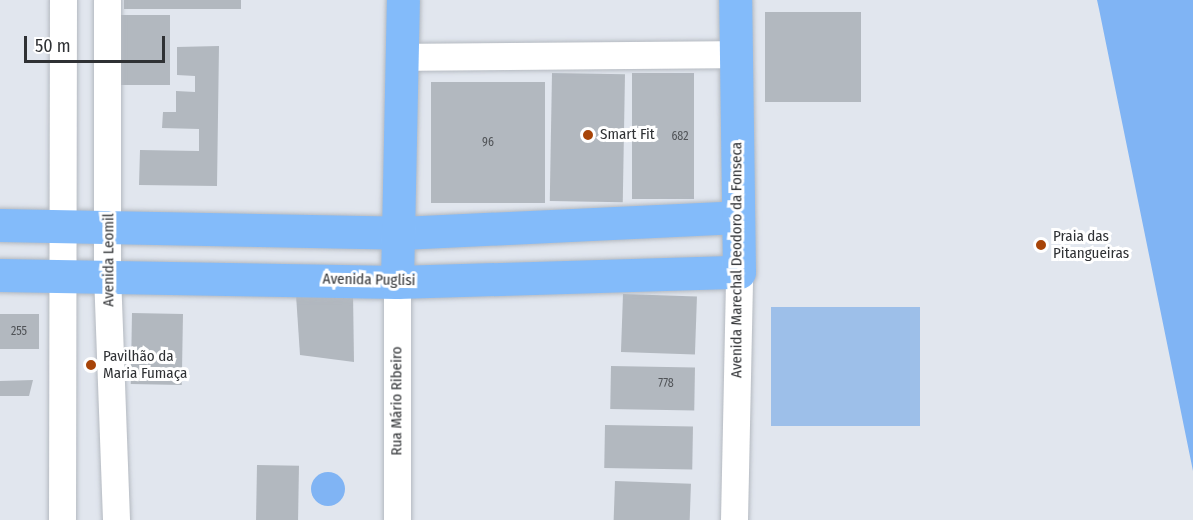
<!DOCTYPE html>
<meta charset="utf-8">
<style>
body{margin:0}
#map{position:relative;width:1193px;height:520px;overflow:hidden;background:#e1e6ee;font-family:"Fira Sans Condensed",sans-serif}
div>[style]{position:absolute}
[style*='--x']{left:calc(var(--x)*1px);top:calc(var(--y)*1px);width:calc(var(--w)*1px);rotate:calc(var(--a)*1deg)}
.green>*{inset:0;background:#9dbfe9;transform-origin:0 0}
.water>*{inset:0;background:#80b4f4}
.round{border-radius:50%}
.building>*{inset:0;background:#b2b8bf;transform-origin:0 0}
.roads{filter:drop-shadow(0 0 2px #b4b9c0) drop-shadow(0 0 2px #b4b9c0)}
.minor>*{height:27px;margin:-13.5px;padding:0 13.5px;transform-origin:13.5px;border-radius:13.5px;background:#fff}
.major>*{height:33px;margin:-16.5px;padding:0 16.5px;transform-origin:16.5px;border-radius:16.5px;background:#83bbfa}
.dots>*{width:16px;height:16px;translate:-50% -50%;box-sizing:border-box;border:3px solid #fff;border-radius:50%}
span{translate:-50% -50%;white-space:nowrap;text-align:center;line-height:1.15;-webkit-text-stroke:6px #fff;paint-order:stroke}
.number-label{font-size:12px;color:#505357}
.number-label span{-webkit-text-stroke-width:0}
.poi-label{font-size:15px;color:#2f3134}
.left{translate:0 -50%;text-align:left}
.street-label{font-size:15px;color:#2f3134}
.scale{position:absolute;left:24px;top:36px;width:141px;height:27px;box-sizing:border-box;border:3px solid #2f3134;border-top:0;padding-left:8px;font-size:18px;line-height:21px;white-space:nowrap;color:#2f3134;-webkit-text-stroke:4px #fff;paint-order:stroke}
</style>
<div id="map">
<div class="green">
<div style="left:920px;top:307px;width:119px;height:149px;rotate:90deg"></div>
</div>
<div class="water">
<div style="clip-path:polygon(1097px 0,1193px 0,1193px 471px,1099px 9px)"></div>
<div class="round" style="left:311px;top:472px;width:34px;height:34px"></div>
</div>
<div class="building">
<div style="left:124px;top:0;width:117px;height:9px"></div>
<div style="left:765px;top:12px;width:96px;height:90px"></div>
<div style="left:121px;top:15px;width:49px;height:70px"></div>
<div style="clip-path:polygon(219px 46px,217px 186px,139px 185px,140px 150px,199px 151px,199px 129px,162px 128px,163px 112px,176px 112px,176px 91px,195px 92px,195px 76px,177px 75px,177px 47px)"></div>
<div style="left:552px;top:73px;width:73px;height:128px;rotate:1deg"></div>
<div style="left:632px;top:73px;width:62px;height:126px"></div>
<div style="left:545px;top:82px;width:121px;height:114px;rotate:90deg"></div>
<div style="clip-path:polygon(353px 293px,354px 362px,300px 355px,296px 295px)"></div>
<div style="left:623px;top:294px;width:74px;height:58px;rotate:2deg"></div>
<div style="left:132px;top:313px;width:51px;height:71px;rotate:1deg"></div>
<div style="left:0;top:314px;width:39px;height:35px"></div>
<div style="left:611px;top:366px;width:84px;height:43px;rotate:1deg"></div>
<div style="clip-path:polygon(33px 380px,29px 396px,0 396px,0 381px)"></div>
<div style="left:605px;top:425px;width:88px;height:43px;rotate:1deg"></div>
<div style="left:257px;top:465px;width:42px;height:55px;rotate:1deg"></div>
<div style="left:615px;top:481px;width:76px;height:39px;rotate:2deg"></div>
</div>
<div class="roads">
<div class="minor">
<div style="--x:107;--y:0;--w:274;--a:90"></div>
<div style="--x:107;--y:274;--w:246;--a:87.9"></div>
<div style="--x:402;--y:57;--w:336;--a:-0.5"></div>
<div style="--x:397;--y:282;--w:238;--a:90"></div>
<div style="--x:62;--y:520;--w:520;--a:-89.89"></div>
<div style="--x:734;--y:520;--w:248;--a:-88.8"></div>
</div>
<div class="major">
<div style="--x:0;--y:225;--w:401;--a:1.1"></div>
<div style="--x:401;--y:233;--w:337;--a:-2.7"></div>
<div style="--x:0;--y:275;--w:397;--a:1"></div>
<div style="--x:397;--y:282;--w:342;--a:-1.7"></div>
<div style="--x:739;--y:272;--w:272;--a:-90.8"></div>
<div style="--x:397;--y:282;--w:282;--a:-88.8"></div>
</div>
</div>
<div class="dots">
<div style="left:588px;top:135px;background:#a74408"></div>
<div style="left:1041px;top:245px;background:#a74408"></div>
<div style="left:91px;top:365px;background:#a74408"></div>
</div>
<div class="number-label">
<span style="left:680px;top:137px">682</span>
<span style="left:488px;top:143px">96</span>
<span style="left:19px;top:332px">255</span>
<span style="left:666px;top:384px">778</span>
</div>
<div class="poi-label">
<span class="left" style="left:600px;top:135px">Smart Fit</span>
<span class="left" style="left:1053px;top:245px">Praia das<br>Pitangueiras</span>
<span class="left" style="left:103px;top:365px">Pavilhão da<br>Maria Fumaça</span>
</div>
<div class="street-label">
<span style="left:109px;top:260px;rotate:-90deg">Avenida Leomil</span>
<span style="left:737px;top:260px;rotate:-90deg">Avenida Marechal Deodoro da Fonseca</span>
<span style="left:369px;top:280px;rotate:1deg">Avenida Puglisi</span>
<span style="left:397px;top:401px;rotate:-90deg">Rua Mário Ribeiro</span>
</div>
<div class="scale">50 m</div>
</div>
